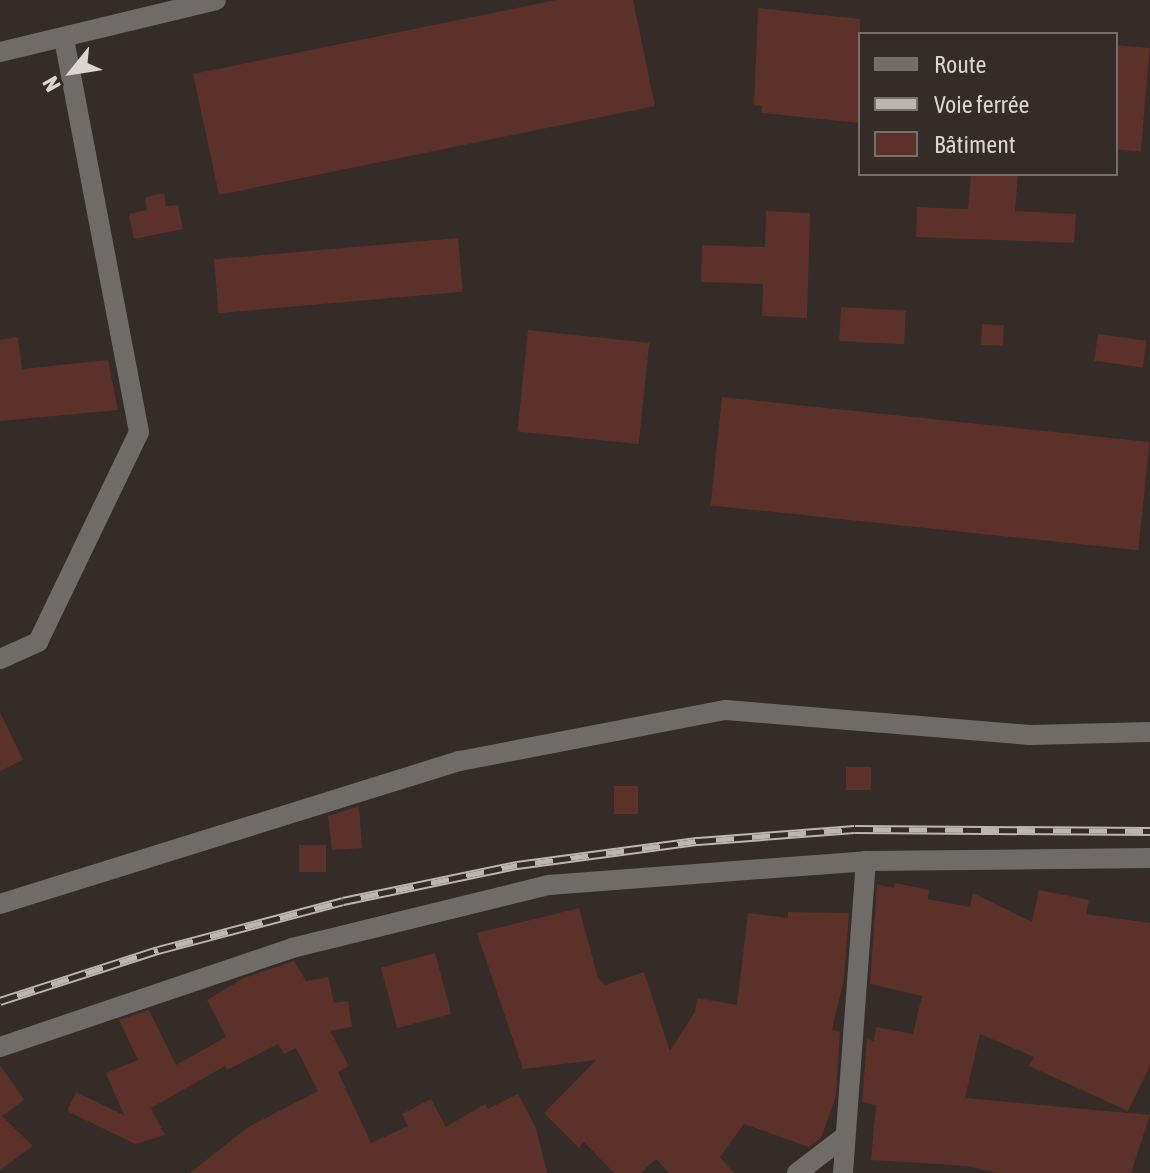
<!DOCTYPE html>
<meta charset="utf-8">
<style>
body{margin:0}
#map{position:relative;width:1150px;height:1173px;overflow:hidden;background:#352b28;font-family:"Asap Condensed",sans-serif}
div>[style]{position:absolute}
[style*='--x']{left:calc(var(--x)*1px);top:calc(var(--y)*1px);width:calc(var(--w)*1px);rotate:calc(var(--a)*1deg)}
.building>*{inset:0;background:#5b312a;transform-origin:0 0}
.minor>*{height:20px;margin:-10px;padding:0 10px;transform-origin:10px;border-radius:10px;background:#6f6b68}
.rail>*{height:9px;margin-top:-4.5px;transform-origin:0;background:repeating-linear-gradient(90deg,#352b28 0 18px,#bcb5b3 0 36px);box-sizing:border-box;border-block:2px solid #bcb5b3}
span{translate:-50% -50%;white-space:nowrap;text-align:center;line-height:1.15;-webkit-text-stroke:7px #352b28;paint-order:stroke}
.legend{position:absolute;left:858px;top:32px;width:260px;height:144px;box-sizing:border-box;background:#352b28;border:2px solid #776f6c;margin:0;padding:10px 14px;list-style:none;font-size:24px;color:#dad4d2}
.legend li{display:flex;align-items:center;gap:16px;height:40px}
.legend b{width:40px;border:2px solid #776f6c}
.north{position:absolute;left:32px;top:32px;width:80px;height:80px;-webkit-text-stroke:6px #352b28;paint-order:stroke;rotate:240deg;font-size:22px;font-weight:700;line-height:32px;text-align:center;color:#dad4d2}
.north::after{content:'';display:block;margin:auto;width:28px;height:36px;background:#dad4d2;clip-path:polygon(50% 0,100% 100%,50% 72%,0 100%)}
</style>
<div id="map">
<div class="building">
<div style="clip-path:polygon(556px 0,633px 0,655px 106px,219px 195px,193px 74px)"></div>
<div style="clip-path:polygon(758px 8px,860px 19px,860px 123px,761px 113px,762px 106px,754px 105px)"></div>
<div style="left:1116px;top:45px;width:34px;height:104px;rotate:5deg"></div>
<div style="clip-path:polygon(971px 174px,1018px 174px,1015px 211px,1076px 214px,1074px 243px,916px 237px,917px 207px,968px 209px)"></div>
<div style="clip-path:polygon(164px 193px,166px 206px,178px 205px,183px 229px,134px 239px,129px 214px,147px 210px,145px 197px)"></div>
<div style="clip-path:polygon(766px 211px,810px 213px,807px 318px,762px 316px,763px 284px,701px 282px,702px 245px,765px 247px)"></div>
<div style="left:458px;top:238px;width:54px;height:245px;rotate:85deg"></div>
<div style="left:841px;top:307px;width:65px;height:34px;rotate:3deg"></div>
<div style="left:982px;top:324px;width:22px;height:21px;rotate:3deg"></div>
<div style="left:528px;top:330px;width:122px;height:102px;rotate:6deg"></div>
<div style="left:1098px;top:334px;width:49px;height:27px;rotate:8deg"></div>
<div style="clip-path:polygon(18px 337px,22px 369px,108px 360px,118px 410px,0 421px,0 340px)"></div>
<div style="left:722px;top:397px;width:430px;height:109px;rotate:6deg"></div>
<div style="clip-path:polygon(0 712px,23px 760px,0 771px)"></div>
<div style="left:871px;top:767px;width:23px;height:25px;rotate:90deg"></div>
<div style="left:614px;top:786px;width:24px;height:28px"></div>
<div style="clip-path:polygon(359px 806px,362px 848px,332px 850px,328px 816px)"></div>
<div style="left:299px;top:845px;width:27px;height:27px"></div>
<div style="clip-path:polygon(895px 883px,929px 890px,928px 899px,970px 907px,973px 893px,1032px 922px,1039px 890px,1089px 900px,1086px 914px,1150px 923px,1150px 1066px,1128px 1111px,1029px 1066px,1034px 1057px,980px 1034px,965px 1098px,1150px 1115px,1131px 1173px,998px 1173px,967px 1166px,871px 1160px,876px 1105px,862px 1102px,867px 1039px,874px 1041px,876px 1027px,913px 1034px,922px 996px,870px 984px,877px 884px,894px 888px)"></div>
<div style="clip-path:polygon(579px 908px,598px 978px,605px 985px,644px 972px,670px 1051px,695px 1012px,697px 998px,737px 1005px,748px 913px,788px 918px,788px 912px,849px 913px,844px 979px,832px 1030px,840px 1032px,836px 1096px,821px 1138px,809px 1147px,744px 1124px,720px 1157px,734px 1173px,669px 1173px,656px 1159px,641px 1173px,614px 1173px,584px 1142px,579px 1148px,544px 1113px,596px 1060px,523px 1069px,477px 933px)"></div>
<div style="left:435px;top:953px;width:63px;height:56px;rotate:75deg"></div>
<div style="clip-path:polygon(294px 961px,306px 981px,328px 977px,334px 1003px,348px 1001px,352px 1027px,330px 1031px,349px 1066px,338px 1072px,371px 1143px,408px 1126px,402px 1114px,431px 1099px,446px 1127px,485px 1104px,488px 1109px,518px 1094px,536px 1128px,547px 1173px,190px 1173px,248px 1127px,318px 1091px,296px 1048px,284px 1054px,278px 1044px,227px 1070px,225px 1066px,151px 1108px,165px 1135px,135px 1144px,67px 1111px,76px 1092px,124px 1115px,106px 1073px,138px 1060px,119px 1020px,149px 1010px,176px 1065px,226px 1037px,207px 1000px,244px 978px)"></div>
<div style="clip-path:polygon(0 1065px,24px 1100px,2px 1116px,33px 1146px,0 1170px)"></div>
</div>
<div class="minor">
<div style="--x:0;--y:52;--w:222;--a:-13.5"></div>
<div style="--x:0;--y:659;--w:42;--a:-24.1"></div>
<div style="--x:38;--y:642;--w:233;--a:-64.3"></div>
<div style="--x:139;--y:432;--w:402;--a:-100.8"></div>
<div style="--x:0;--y:904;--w:482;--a:-17.3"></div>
<div style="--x:460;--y:761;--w:271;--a:-10.9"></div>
<div style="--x:726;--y:710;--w:305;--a:4.7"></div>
<div style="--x:1030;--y:735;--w:120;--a:-1.4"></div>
<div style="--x:0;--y:1047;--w:308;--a:-18.7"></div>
<div style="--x:292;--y:948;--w:265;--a:-13.8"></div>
<div style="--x:549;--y:885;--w:318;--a:-4.3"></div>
<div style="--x:866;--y:861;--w:284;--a:-0.6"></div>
<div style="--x:797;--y:1173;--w:59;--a:-37.5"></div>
<div style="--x:843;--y:1173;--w:313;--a:-85.8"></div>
</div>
<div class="rail">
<div style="--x:0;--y:1001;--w:166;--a:-17.9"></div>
<div style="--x:158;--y:950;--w:191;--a:-14.8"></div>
<div style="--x:343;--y:901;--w:178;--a:-11.7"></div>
<div style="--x:517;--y:865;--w:183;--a:-7.6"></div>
<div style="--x:698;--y:841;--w:157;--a:-4.4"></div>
<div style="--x:855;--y:829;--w:295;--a:0.4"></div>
</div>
<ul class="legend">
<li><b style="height:10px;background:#6f6b68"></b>Route</li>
<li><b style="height:10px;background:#bcb5b3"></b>Voie ferrée</li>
<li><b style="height:22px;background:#5b312a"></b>Bâtiment</li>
</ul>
<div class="north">N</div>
</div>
